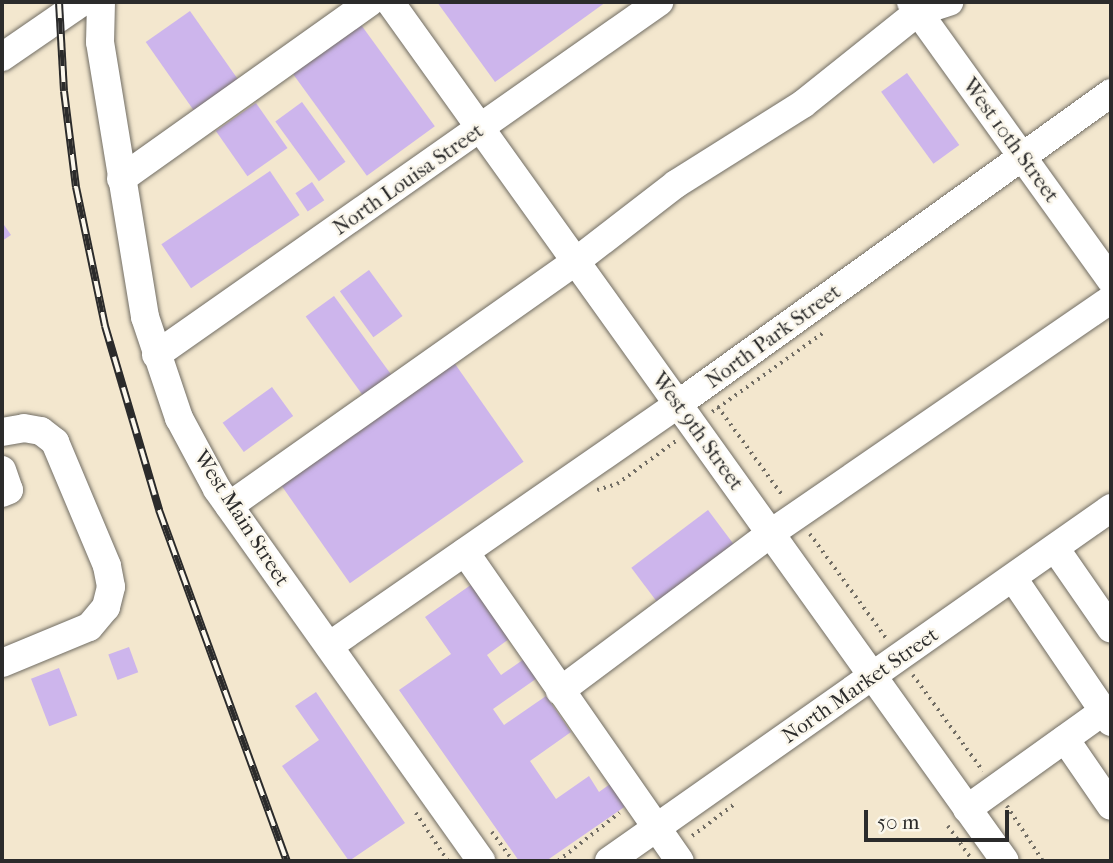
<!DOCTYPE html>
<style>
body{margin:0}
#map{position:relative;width:1113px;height:863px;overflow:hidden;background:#f3e7ce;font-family:"IM FELL French Canon",serif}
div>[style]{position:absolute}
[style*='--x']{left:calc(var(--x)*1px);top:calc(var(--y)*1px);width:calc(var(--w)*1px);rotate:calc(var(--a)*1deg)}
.building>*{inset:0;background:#cdb5ec;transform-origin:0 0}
.path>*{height:3.5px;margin-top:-1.75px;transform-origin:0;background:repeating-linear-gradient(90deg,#716d64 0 2px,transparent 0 7px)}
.roads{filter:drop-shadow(0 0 2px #716d64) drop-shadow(0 0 2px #716d64)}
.minor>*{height:28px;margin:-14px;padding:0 14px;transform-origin:14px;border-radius:14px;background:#fff}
.rail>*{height:8px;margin-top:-4px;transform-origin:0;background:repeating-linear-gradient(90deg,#fbf7ec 0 16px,#2b2b2b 0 32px);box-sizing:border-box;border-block:2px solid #2b2b2b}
span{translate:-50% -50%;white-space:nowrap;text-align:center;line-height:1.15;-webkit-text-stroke:5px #fbf7ec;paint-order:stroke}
.street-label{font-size:21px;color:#2b2b2b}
.frame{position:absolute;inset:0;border:4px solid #2b2b2b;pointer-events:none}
.scale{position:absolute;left:864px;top:810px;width:145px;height:32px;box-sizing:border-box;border:4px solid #2b2b2b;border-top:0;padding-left:9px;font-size:21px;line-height:24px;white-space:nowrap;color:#2b2b2b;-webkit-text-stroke:5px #fbf7ec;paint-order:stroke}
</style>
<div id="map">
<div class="building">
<div style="clip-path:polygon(437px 2px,606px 2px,495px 82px)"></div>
<div style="left:190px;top:11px;width:88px;height:54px;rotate:55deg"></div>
<div style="left:359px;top:22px;width:129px;height:84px;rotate:54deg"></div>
<div style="left:907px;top:73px;width:89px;height:32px;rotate:54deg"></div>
<div style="left:302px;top:102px;width:74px;height:33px;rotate:54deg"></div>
<div style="left:256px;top:103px;width:55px;height:49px;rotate:55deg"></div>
<div style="left:270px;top:171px;width:53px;height:131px;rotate:56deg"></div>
<div style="left:312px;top:182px;width:22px;height:20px;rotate:56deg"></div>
<div style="clip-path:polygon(2px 222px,11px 235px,2px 241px)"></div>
<div style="left:369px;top:270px;width:57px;height:36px;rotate:54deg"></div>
<div style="left:334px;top:296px;width:99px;height:35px;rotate:54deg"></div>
<div style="left:453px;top:361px;width:123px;height:212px;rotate:55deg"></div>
<div style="left:272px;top:387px;width:36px;height:61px;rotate:54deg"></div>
<div style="left:708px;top:510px;width:44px;height:96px;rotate:53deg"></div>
<div style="clip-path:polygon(475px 582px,513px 636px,487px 655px,501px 675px,527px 657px,540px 676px,493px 709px,504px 725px,546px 696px,571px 732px,530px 761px,556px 799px,589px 776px,599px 792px,617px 779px,633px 801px,546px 861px,519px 861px,399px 690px,451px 654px,425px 617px)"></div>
<div style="left:129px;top:647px;width:27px;height:22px;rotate:70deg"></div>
<div style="left:59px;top:668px;width:51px;height:30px;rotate:69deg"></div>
<div style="clip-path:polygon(316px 692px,405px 823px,349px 861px,282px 766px,319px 740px,295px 706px)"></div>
</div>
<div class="path">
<div style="--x:718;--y:407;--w:110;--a:53.9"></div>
<div style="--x:712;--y:412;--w:138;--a:-35.5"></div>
<div style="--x:597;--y:490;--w:21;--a:-17"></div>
<div style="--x:617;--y:484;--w:73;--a:-36.1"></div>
<div style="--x:810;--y:534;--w:129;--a:53.8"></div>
<div style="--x:913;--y:675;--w:119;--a:53.9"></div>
<div style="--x:1007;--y:806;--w:66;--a:56.8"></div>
<div style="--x:416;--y:813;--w:58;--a:56.3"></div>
<div style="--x:948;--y:826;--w:43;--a:54.5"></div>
<div style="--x:492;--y:832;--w:36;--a:54"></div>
<div style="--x:692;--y:836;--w:55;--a:-36.9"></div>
<div style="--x:558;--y:861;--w:78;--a:-38.2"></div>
</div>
<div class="roads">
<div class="minor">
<div style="--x:101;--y:2;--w:40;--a:91.4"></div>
<div style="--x:100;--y:42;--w:279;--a:80.7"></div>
<div style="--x:145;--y:317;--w:107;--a:71.4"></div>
<div style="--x:179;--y:418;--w:81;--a:61.8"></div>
<div style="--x:217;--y:489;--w:456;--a:54.6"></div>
<div style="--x:390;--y:2;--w:1056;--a:54.4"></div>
<div style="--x:911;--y:2;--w:342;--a:54.3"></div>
<div style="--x:2;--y:57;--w:97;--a:-34.5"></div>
<div style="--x:121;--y:179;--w:305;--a:-35.4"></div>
<div style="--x:156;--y:355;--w:615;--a:-35.06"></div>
<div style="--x:2;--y:432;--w:22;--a:-10"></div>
<div style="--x:24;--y:428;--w:17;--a:10"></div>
<div style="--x:41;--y:431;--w:18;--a:38"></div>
<div style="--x:55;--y:442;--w:134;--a:67.2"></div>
<div style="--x:107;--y:566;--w:21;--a:79"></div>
<div style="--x:111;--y:587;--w:21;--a:104"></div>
<div style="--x:106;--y:607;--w:26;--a:130"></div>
<div style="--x:89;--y:627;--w:94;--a:157.5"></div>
<div style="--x:2;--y:470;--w:21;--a:71"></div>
<div style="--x:9;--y:490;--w:8;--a:157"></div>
<div style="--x:229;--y:506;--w:423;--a:-35.2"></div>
<div style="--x:575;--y:262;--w:128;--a:-37.7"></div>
<div style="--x:676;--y:184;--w:150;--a:-32.2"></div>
<div style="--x:803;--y:104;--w:147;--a:-38.7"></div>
<div style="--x:918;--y:12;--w:33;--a:-18"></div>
<div style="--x:1055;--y:548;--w:98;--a:55.3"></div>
<div style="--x:465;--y:552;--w:376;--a:55.2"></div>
<div style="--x:1013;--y:578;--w:174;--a:55.8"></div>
<div style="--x:329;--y:646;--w:425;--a:-34.7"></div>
<div style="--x:678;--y:404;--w:533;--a:-35.69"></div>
<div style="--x:560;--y:691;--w:264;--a:-36.8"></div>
<div style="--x:771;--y:533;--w:413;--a:-34.5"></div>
<div style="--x:1065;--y:739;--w:81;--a:55.5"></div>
<div style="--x:967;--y:809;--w:168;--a:-35.6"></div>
<div style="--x:609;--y:861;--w:614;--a:-35.11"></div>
</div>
</div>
<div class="rail">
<div style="--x:59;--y:2;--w:89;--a:86.8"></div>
<div style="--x:64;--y:91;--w:97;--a:82.9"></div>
<div style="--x:76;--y:187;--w:142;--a:78.2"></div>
<div style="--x:105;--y:326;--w:192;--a:73.6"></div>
<div style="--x:159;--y:510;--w:374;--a:70"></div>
</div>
<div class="street-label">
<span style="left:1011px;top:140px;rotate:54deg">West 10th Street</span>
<span style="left:408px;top:179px;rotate:-35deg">North Louisa Street</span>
<span style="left:773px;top:336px;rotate:-36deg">North Park Street</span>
<span style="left:698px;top:431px;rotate:54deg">West 9th Street</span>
<span style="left:242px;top:518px;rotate:57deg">West Main Street</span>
<span style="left:860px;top:685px;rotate:-35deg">North Market Street</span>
</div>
<div class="frame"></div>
<div class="scale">50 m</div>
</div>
